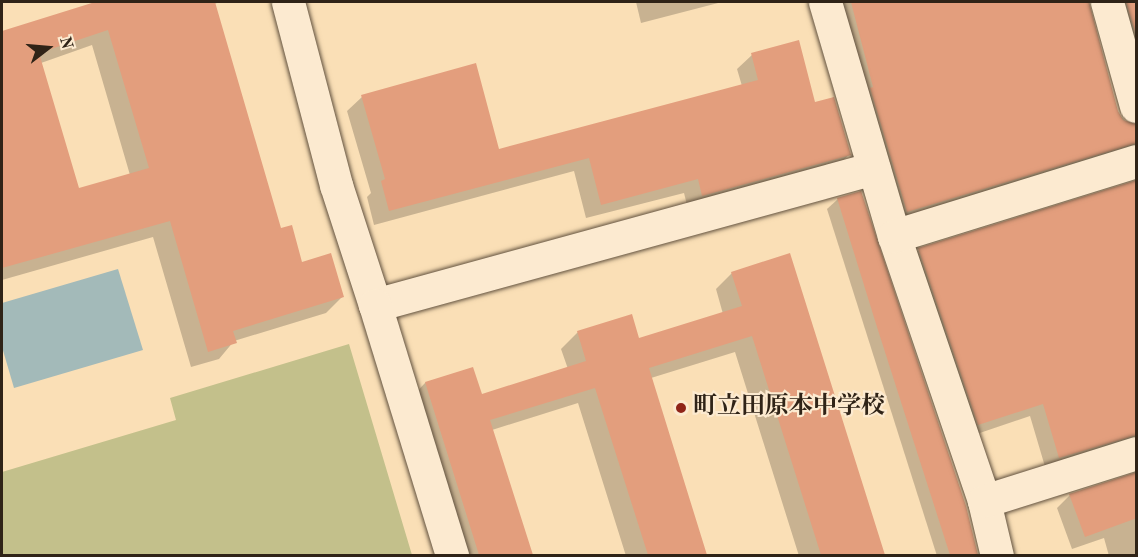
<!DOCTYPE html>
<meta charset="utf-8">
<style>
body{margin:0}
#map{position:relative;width:1138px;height:557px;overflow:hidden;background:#fadfb6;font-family:"Old Standard TT","Noto Serif JP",serif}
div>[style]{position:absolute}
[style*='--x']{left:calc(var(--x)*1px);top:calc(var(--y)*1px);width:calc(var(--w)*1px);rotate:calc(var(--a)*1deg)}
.green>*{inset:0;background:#c3c08b}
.water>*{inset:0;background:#a3bab9}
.shadow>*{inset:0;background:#0003}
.building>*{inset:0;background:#e39e7d}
.roads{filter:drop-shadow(0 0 2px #62523f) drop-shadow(0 0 2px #62523f)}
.street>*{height:33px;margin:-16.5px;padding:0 16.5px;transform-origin:16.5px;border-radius:16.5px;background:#fcead0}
.dots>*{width:16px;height:16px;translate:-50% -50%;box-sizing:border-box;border:3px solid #fcead0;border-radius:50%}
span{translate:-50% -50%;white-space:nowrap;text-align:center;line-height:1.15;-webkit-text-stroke:4.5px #fcead0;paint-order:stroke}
.poi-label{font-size:24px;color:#2f2317;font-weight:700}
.left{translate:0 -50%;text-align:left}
.frame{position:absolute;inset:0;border:3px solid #2f2317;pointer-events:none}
.north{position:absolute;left:18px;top:18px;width:60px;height:60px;-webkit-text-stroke:4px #fcead0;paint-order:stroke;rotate:74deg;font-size:16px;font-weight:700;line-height:24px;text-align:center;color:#2f2317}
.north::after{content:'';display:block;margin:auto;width:21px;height:27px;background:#2f2317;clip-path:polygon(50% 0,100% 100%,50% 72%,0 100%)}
</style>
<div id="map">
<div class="green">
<div style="clip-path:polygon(349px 344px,412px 555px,2px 555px,2px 472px,176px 420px,170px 398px)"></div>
</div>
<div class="water">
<div style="clip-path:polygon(118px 269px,143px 350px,14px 388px,2px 347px,2px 303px)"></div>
</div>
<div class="shadow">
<div style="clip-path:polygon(evenodd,98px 2px,220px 2px,214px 4px,280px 230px,301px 264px,342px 297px,326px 313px,234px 341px,219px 359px,191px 367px,153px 237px,2px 280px,2px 33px,98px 2px,92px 45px,130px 175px,78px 190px,41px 63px,92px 45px)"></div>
<div style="clip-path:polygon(636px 2px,722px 2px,641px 23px)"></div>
<div style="clip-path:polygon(826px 2px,892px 2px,895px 9px,921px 2px,1089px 2px,1117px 112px,1130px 126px,1136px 124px,1136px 162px,893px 225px)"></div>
<div style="clip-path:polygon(1103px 2px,1136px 2px,1136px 98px)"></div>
<div style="clip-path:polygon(752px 55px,814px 104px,849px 155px,834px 169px,688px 209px,684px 193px,586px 218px,574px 171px,374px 225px,367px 197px,371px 193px,347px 111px,362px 97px,498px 151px,742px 86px,737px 69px)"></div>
<div style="clip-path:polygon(1136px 182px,1136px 454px,1046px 470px,1030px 416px,965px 438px,905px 263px,919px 250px)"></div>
<div style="clip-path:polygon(838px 199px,965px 507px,976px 556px,937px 556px,827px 209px)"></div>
<div style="clip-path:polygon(789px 255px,884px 556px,799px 556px,735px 352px,651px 378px,706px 556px,626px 556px,578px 403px,492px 430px,531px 556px,458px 556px,409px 400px,425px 383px,472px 368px,481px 396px,568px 369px,561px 349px,578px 332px,638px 340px,723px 314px,716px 289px,732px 273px)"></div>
<div style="clip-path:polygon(1136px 474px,1136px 556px,1109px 556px,1104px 538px,1072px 549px,1057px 508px,1070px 495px)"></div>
</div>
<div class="building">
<div style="clip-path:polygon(evenodd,95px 2px,215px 2px,281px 228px,292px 225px,302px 262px,331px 253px,344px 297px,233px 331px,237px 343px,208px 352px,170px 221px,2px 268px,2px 31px,95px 2px,108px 30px,149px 168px,79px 188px,39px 53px,108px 30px)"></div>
<div style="clip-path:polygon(851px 2px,1089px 2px,1118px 111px,1123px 120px,1137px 124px,1137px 143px,907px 212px,870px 88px,873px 87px)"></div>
<div style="clip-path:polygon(1126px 2px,1137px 2px,1137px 38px)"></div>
<div style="clip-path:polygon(799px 40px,815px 102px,834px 97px,851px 155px,702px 196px,698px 179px,601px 205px,589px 158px,389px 211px,381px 181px,385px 179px,361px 95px,476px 63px,499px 149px,758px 80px,751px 53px)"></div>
<div style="clip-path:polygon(1137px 180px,1137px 435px,1059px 458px,1043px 404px,978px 425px,918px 248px)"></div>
<div style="clip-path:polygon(861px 191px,966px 506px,978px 555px,950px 555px,877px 327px,837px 198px)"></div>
<div style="clip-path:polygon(790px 253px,885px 555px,821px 555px,752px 336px,649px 368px,707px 555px,648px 555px,595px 388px,490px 420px,533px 555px,479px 555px,425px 382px,473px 367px,482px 394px,586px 361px,577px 331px,632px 314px,639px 338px,742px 306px,731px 272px)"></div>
<div style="clip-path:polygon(1137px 472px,1137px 518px,1085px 537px,1069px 494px)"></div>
</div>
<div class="roads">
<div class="street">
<div style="--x:288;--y:2;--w:189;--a:75.3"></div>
<div style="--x:336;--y:185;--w:126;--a:72"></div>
<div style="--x:375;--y:305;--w:517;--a:-15.35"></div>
<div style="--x:825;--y:2;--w:244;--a:73.6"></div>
<div style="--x:894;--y:236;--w:280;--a:71.2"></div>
<div style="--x:984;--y:501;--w:57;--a:76.7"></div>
<div style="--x:1107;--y:2;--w:108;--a:74.4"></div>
<div style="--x:894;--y:236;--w:253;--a:-17.2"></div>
<div style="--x:375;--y:305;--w:263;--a:72.9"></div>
<div style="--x:984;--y:501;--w:159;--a:-17.5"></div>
</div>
</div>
<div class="dots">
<div style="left:681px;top:408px;background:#8f2418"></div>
</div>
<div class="poi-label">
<span class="left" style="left:693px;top:408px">町立田原本中学校</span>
</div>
<div class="frame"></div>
<div class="north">N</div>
</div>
